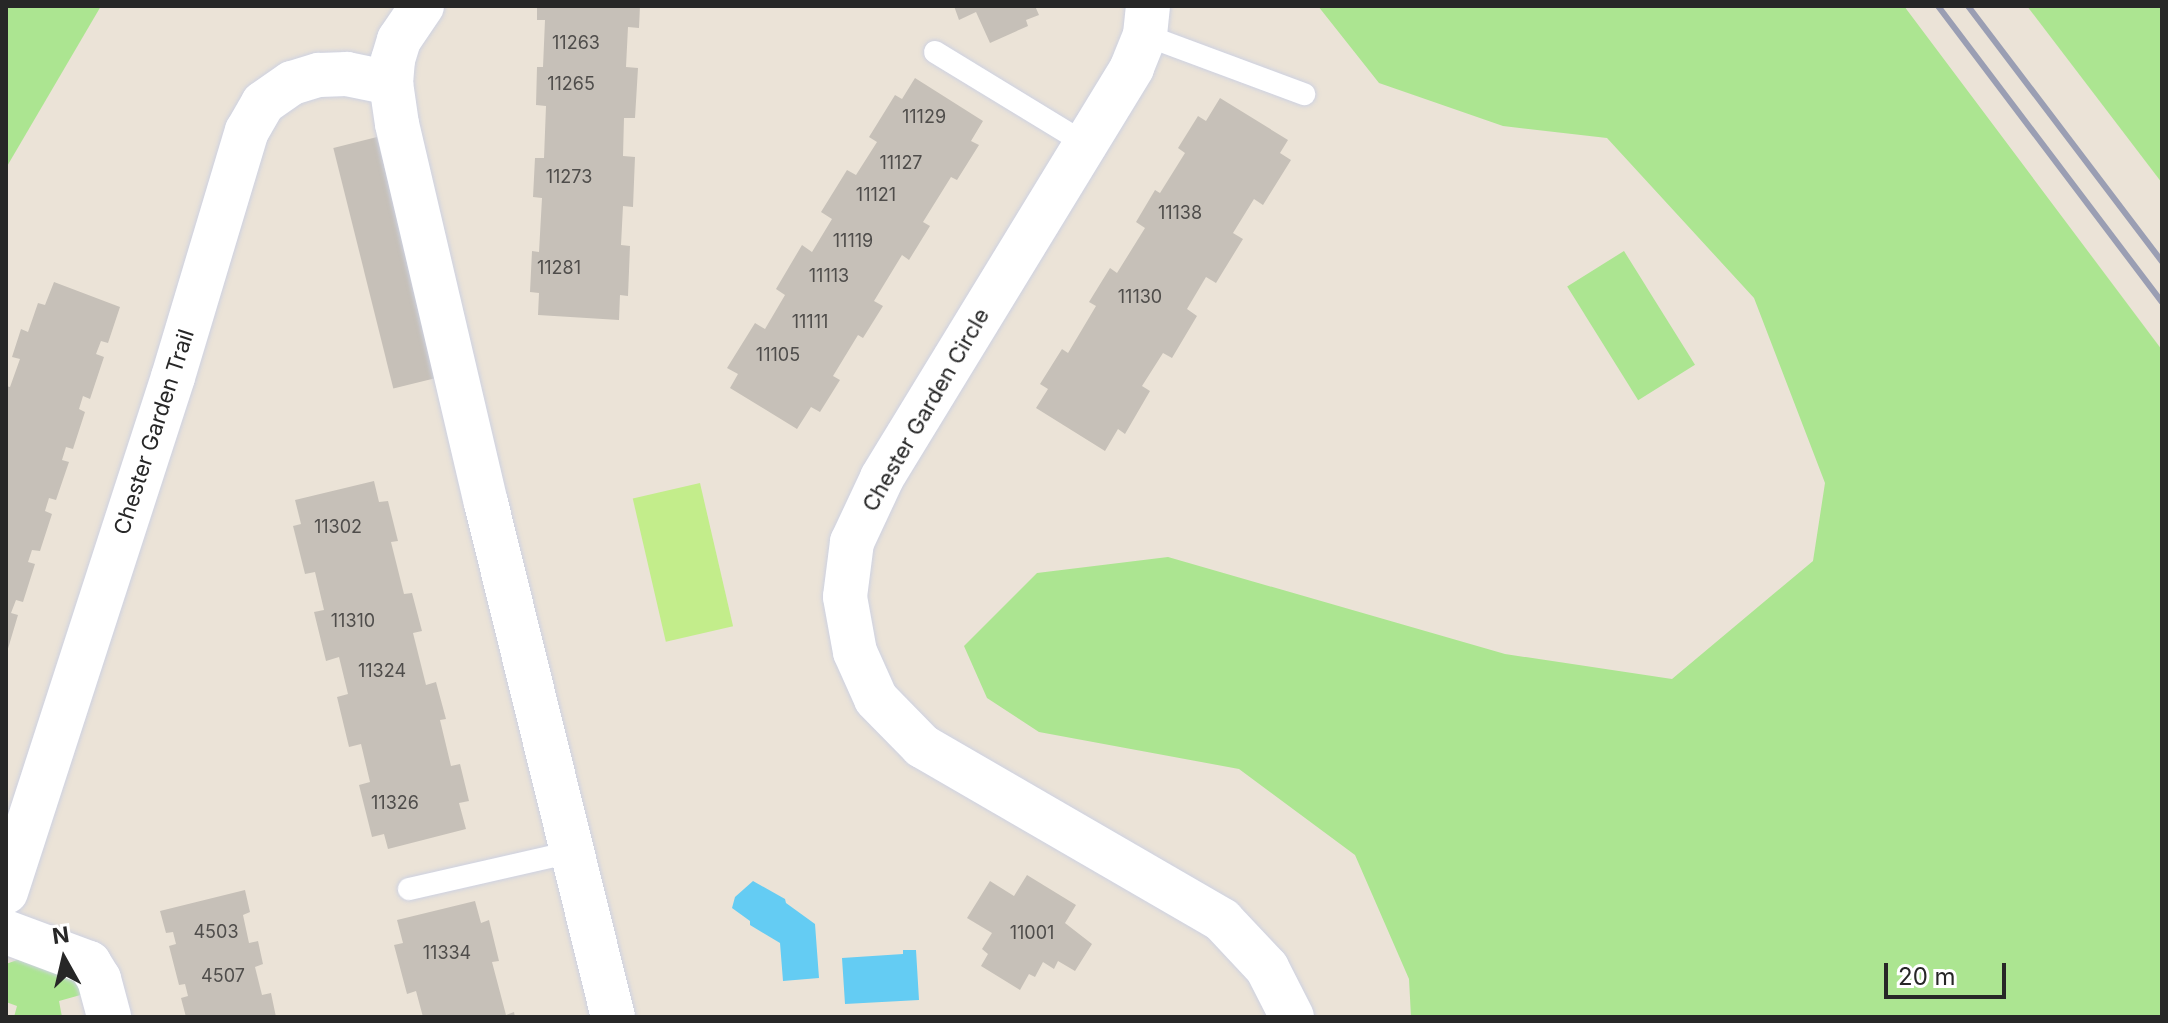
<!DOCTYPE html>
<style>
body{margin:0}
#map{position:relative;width:2168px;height:1023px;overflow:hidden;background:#ebe3d7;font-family:Inter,sans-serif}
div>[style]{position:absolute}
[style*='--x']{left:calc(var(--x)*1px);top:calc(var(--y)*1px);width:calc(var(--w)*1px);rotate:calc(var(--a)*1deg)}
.green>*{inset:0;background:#ace591;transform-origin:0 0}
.pitch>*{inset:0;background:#c3ed8b;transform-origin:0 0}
.water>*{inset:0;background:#64ccf3}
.building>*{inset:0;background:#c6c0b8;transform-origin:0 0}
.roads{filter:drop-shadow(0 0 2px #cdd1e1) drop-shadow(0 0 2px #cdd1e1)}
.lane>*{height:22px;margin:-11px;padding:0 11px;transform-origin:11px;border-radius:11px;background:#fff}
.street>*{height:44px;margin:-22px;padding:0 22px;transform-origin:22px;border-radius:22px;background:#fff}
.rail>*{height:6px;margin:-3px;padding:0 3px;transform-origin:3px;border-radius:3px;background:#9a9eb3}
span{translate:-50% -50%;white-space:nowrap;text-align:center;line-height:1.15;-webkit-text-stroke:8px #fff;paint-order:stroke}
.number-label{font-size:18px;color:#4f4d4b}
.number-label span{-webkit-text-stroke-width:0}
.street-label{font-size:22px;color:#272727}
.frame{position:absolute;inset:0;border:8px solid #272727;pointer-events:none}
.north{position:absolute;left:24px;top:919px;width:80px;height:80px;-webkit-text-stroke:6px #fff;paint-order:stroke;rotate:352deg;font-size:22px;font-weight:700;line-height:32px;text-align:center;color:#272727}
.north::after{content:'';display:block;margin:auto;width:28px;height:36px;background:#272727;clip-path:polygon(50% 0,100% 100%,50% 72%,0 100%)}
.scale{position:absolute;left:1884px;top:963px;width:122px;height:36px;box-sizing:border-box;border:4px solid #272727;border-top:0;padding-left:10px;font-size:24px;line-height:28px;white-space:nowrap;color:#272727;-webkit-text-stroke:6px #fff;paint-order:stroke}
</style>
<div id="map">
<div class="green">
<div style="clip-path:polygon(6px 6px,101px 6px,6px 168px)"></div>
<div style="clip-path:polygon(1318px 6px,1904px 6px,2162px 350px,2162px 1017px,1411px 1017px,1409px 979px,1355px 855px,1239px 769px,1039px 732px,987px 698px,964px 646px,1037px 573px,1168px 557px,1505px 654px,1672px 679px,1813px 561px,1825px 483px,1754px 298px,1607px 138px,1503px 126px,1379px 83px)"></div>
<div style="clip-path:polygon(2027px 6px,2162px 6px,2162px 183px)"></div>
<div style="left:1624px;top:251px;width:134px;height:67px;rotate:58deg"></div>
<div style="clip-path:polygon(31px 955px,78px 969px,84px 994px,59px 1001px,62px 1017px,14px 1017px,17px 1006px,6px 1002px,6px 964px)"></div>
</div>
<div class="pitch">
<div style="left:700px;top:483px;width:147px;height:69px;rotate:77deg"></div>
</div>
<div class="water">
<div style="clip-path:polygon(753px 881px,785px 899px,786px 903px,815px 924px,819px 978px,783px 981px,780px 943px,750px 925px,750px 921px,732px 908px,735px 897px)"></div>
<div style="clip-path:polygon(903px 950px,916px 950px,919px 1000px,845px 1004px,842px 958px,903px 954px)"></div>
</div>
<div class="building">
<div style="clip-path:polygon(537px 6px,640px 6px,639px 28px,628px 27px,626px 67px,638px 68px,635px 118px,624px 118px,623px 156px,635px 157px,633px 207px,623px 206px,621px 245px,630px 246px,628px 296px,620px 295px,619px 320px,538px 315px,539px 293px,530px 292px,532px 251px,539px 252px,542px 198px,533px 197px,535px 158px,544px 158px,546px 106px,536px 105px,537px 67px,543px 67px,545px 20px,537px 20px)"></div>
<div style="clip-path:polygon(954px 6px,1035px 6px,1039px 15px,1026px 20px,1028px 26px,990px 43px,976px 12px,959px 20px)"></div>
<div style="clip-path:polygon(915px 78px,983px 121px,971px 141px,979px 145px,957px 180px,951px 177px,923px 222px,930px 226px,909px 260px,902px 255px,874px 301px,883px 306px,863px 338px,858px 335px,833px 376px,840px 380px,820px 412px,811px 407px,797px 429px,730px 388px,738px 374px,727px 368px,755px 323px,765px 329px,785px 295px,776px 289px,802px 245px,812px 252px,832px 219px,821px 212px,847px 170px,856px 175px,877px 142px,869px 137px,895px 95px,902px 99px)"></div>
<div style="clip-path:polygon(1220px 98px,1288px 140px,1280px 153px,1291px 160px,1263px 205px,1254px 199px,1233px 233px,1243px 239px,1216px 283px,1206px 277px,1187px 309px,1197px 316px,1172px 358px,1163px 353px,1142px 386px,1150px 391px,1125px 434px,1118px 429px,1105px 451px,1036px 408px,1048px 389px,1040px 384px,1062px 349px,1068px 353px,1096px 306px,1089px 302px,1110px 268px,1117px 273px,1145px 228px,1136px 222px,1155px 190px,1160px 193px,1185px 153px,1178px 148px,1198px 116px,1206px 121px)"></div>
<div style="left:377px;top:137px;width:248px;height:45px;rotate:76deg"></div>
<div style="clip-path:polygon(54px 282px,120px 307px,108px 343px,101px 341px,96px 354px,104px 357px,90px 399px,83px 396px,79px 409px,85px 412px,73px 449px,66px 447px,62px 460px,69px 462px,56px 500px,49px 498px,45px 511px,52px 514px,40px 551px,32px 550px,28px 562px,35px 564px,23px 602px,16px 600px,11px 613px,18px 615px,7px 652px,6px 386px,10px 387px,20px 359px,12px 357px,21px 329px,28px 332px,38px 303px,45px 305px)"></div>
<div style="clip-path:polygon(374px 481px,379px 502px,388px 501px,398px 541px,391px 542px,404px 594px,412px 593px,422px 631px,413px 633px,426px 685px,436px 682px,446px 719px,440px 720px,451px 766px,460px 764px,469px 801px,459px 803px,466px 829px,388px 849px,384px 834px,372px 837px,359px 785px,370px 782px,361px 744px,349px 747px,337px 697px,348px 694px,339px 657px,326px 661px,314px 612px,324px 610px,315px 572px,305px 574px,293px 526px,301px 524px,295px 500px)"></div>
<div style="clip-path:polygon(1027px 875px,1076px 905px,1065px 923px,1092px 944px,1075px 971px,1058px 961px,1054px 969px,1043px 962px,1035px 977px,1029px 974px,1020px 990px,981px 966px,988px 954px,982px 949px,992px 933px,967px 918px,990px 881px,1014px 896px)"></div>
<div style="clip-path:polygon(245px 890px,250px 912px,243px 915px,249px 943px,258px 941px,263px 964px,255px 967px,262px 995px,271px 993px,276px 1017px,186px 1017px,181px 998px,188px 996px,185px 984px,179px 985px,169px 946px,176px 944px,173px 932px,166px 933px,160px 911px)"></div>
<div style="clip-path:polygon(475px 901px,481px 923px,489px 920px,499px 961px,492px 962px,506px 1015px,514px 1012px,515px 1017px,423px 1017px,416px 991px,407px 994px,394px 945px,403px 943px,397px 920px)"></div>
</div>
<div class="roads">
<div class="lane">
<div style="--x:1145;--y:35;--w:170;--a:20.4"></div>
<div style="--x:935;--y:52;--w:177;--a:31.4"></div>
<div style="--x:409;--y:889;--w:167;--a:-12.8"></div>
</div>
<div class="street">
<div style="--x:422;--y:6;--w:41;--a:124.1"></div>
<div style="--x:399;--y:40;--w:21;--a:107"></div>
<div style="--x:393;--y:60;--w:23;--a:95"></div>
<div style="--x:391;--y:83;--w:41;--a:81.7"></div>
<div style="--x:397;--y:124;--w:389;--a:76.8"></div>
<div style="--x:486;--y:503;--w:529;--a:76.12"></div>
<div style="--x:1148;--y:6;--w:29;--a:96"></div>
<div style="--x:1145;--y:35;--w:35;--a:112"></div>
<div style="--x:1132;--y:68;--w:480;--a:121.4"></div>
<div style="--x:882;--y:478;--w:71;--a:115.1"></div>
<div style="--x:852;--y:542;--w:55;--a:97.3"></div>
<div style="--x:845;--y:597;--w:56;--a:79.7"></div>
<div style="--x:855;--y:652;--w:51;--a:65.9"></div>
<div style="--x:876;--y:699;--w:66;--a:45.6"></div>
<div style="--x:922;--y:746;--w:347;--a:30.1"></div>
<div style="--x:1222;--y:920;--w:66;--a:46.8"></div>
<div style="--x:1267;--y:968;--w:55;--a:63"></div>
<div style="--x:6;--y:892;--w:541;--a:-72.03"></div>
<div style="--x:173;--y:377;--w:257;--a:-73.3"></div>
<div style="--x:247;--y:131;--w:32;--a:-60"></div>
<div style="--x:263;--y:103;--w:35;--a:-35"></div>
<div style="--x:292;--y:83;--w:28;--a:-17"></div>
<div style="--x:319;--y:75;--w:28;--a:-2"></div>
<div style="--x:347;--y:74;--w:45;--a:11.6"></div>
<div style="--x:6;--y:932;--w:89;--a:20.5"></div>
<div style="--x:89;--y:963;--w:19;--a:58"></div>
<div style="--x:99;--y:979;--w:39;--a:75"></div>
</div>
</div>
<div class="rail">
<div style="--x:1938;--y:6;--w:371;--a:52.9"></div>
<div style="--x:1968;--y:6;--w:321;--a:52.8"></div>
</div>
<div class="number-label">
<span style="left:576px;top:43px">11263</span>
<span style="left:571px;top:84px">11265</span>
<span style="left:924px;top:117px">11129</span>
<span style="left:901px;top:163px">11127</span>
<span style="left:569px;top:177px">11273</span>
<span style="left:876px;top:195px">11121</span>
<span style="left:1180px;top:213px">11138</span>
<span style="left:853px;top:241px">11119</span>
<span style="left:559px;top:268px">11281</span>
<span style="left:829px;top:276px">11113</span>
<span style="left:1140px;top:297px">11130</span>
<span style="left:810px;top:322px">11111</span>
<span style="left:778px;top:355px">11105</span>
<span style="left:338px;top:527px">11302</span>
<span style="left:353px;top:621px">11310</span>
<span style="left:382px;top:671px">11324</span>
<span style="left:395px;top:803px">11326</span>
<span style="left:216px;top:932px">4503</span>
<span style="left:1032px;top:933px">11001</span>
<span style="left:447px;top:953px">11334</span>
<span style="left:223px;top:976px">4507</span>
</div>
<div class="street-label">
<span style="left:926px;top:410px;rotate:-60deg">Chester Garden Circle</span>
<span style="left:154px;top:432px;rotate:-72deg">Chester Garden Trail</span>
</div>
<div class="frame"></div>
<div class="north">N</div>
<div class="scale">20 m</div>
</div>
